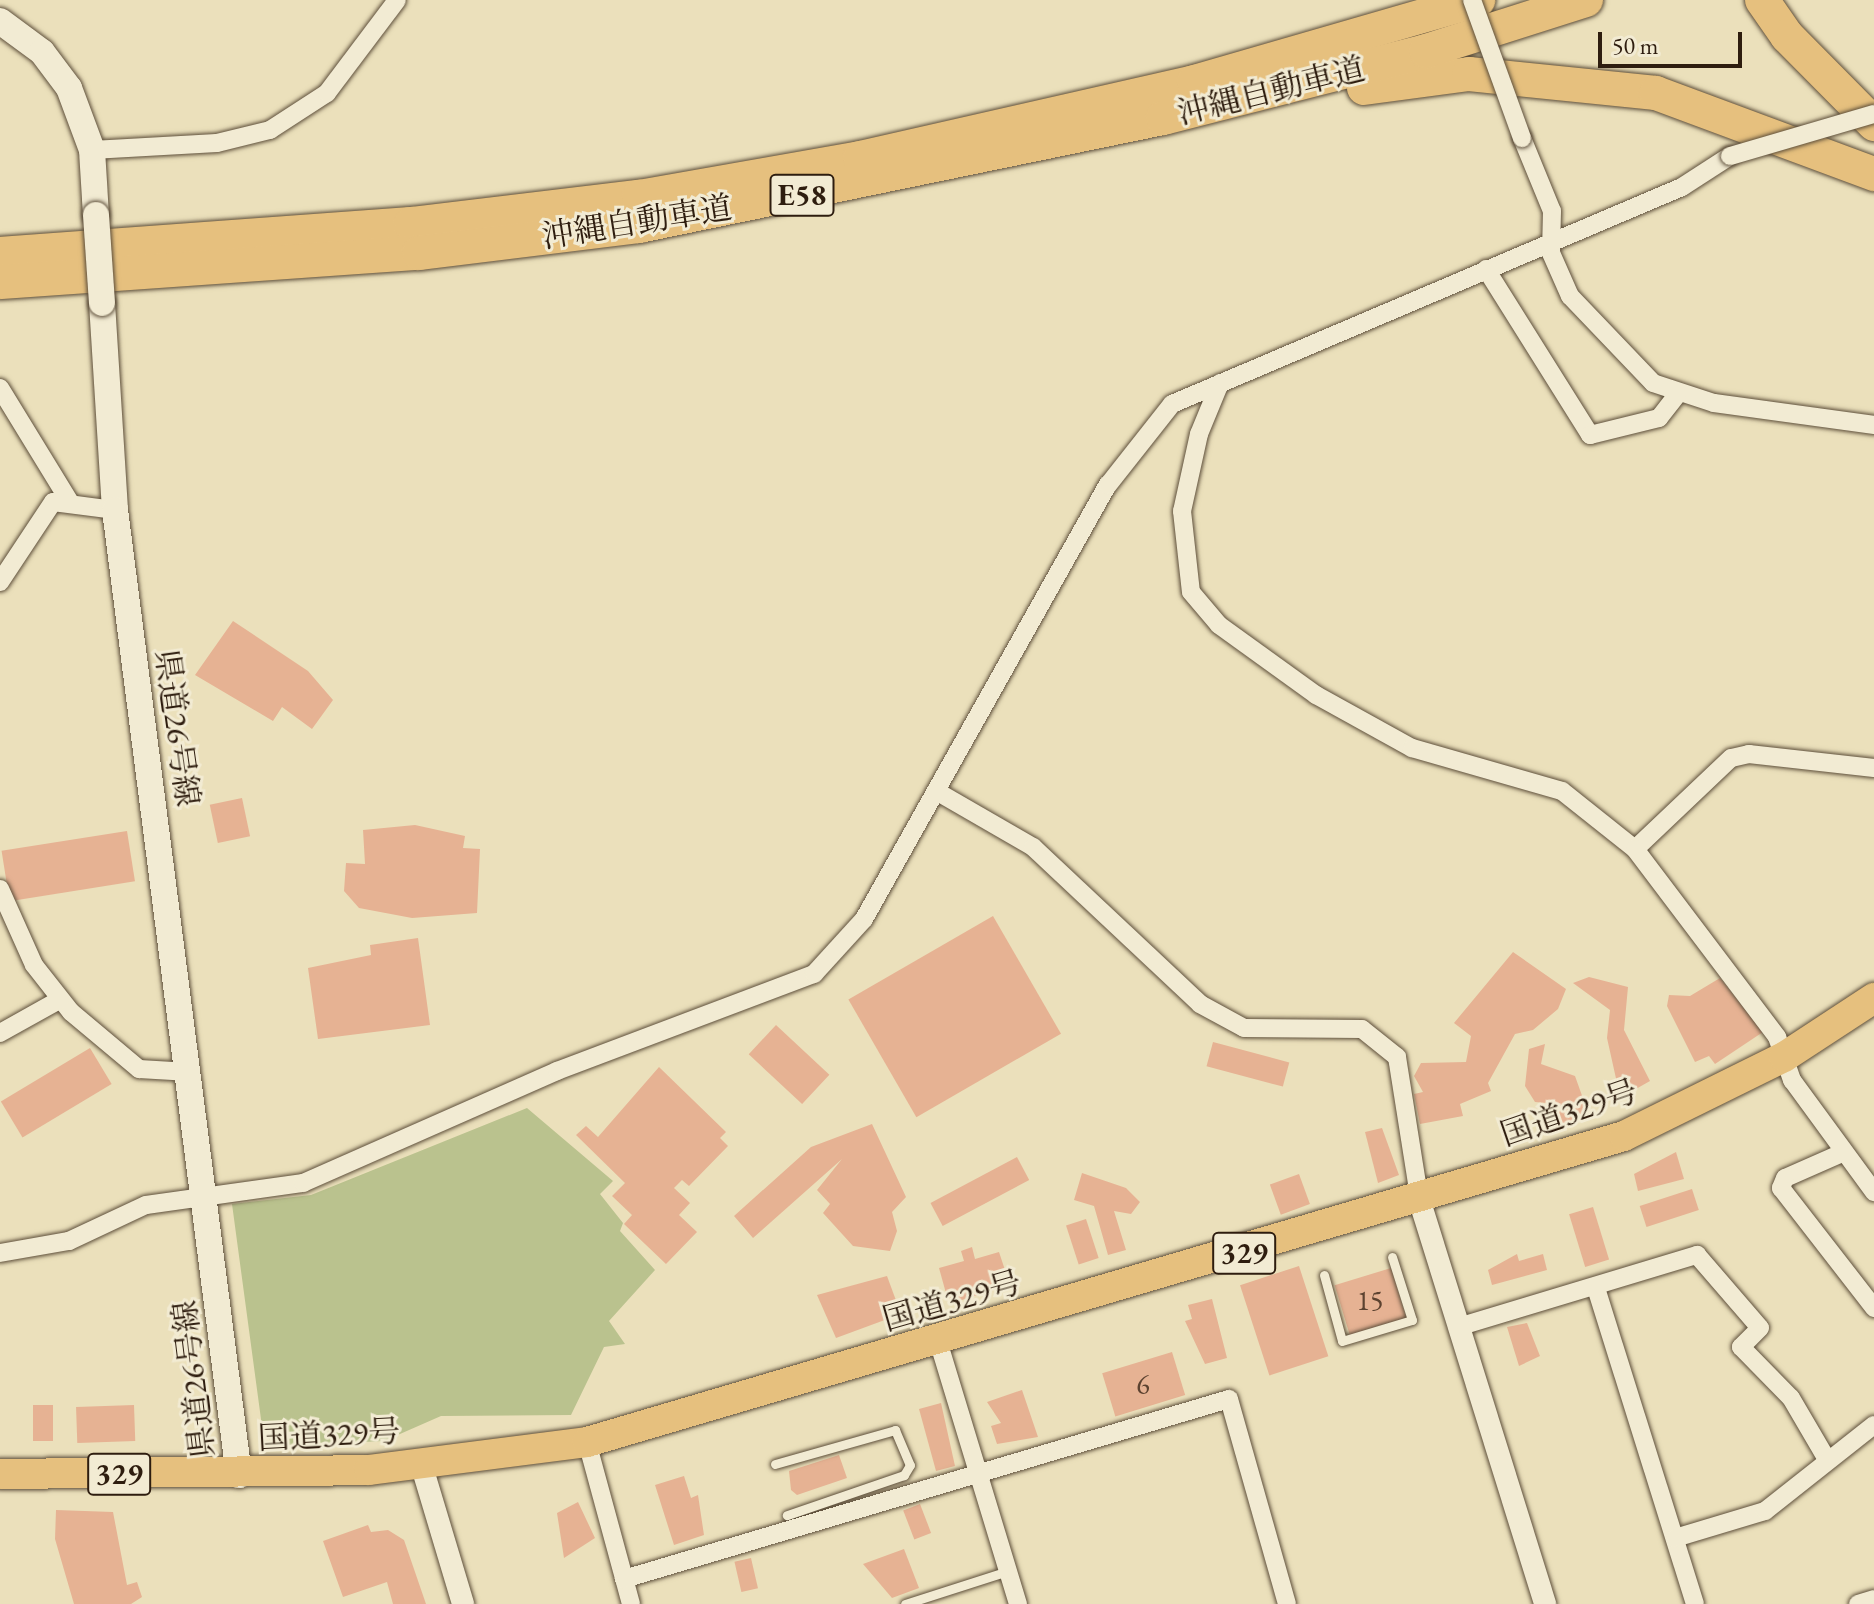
<!DOCTYPE html>
<meta charset="utf-8">
<style>
body{margin:0}
#map{position:relative;width:1874px;height:1604px;overflow:hidden;background:#ebe0bb;font-family:"EB Garamond","Noto Serif JP",serif}
div>[style]{position:absolute}
[style*='--x']{left:calc(var(--x)*1px);top:calc(var(--y)*1px);width:calc(var(--w)*1px);rotate:calc(var(--a)*1deg)}
.green>*{inset:0;background:#bac28e}
.building>*{inset:0;background:#e6b293;transform-origin:0 0}
.roads{filter:drop-shadow(0 0 2px #5d4e3a) drop-shadow(0 0 2px #5d4e3a)}
.service>*{height:9px;margin:-4.5px;padding:0 4.5px;transform-origin:4.5px;border-radius:4.5px;background:#f2ebd3}
.minor>*{height:18px;margin:-9px;padding:0 9px;transform-origin:9px;border-radius:9px;background:#f2ebd3}
.tertiary>*{height:22px;margin:-11px;padding:0 11px;transform-origin:11px;border-radius:11px;background:#f2ebd3}
.secondary>*{height:26px;margin:-13px;padding:0 13px;transform-origin:13px;border-radius:13px;background:#f2ebd3}
.trunk>*{height:30px;margin:-15px;padding:0 15px;transform-origin:15px;border-radius:15px;background:#e6c07e}
.motorway>*{height:34px;margin:-17px;padding:0 17px;transform-origin:17px;border-radius:17px;background:#e6c07e}
.bridges{filter:drop-shadow(0 0 2px #5d4e3a) drop-shadow(0 0 2px #5d4e3a)}
.minor-bridge>*{height:18px;margin:-9px;padding:0 9px;transform-origin:9px;border-radius:9px;background:#f2ebd3}
.secondary-bridge>*{height:26px;margin:-13px;padding:0 13px;transform-origin:13px;border-radius:13px;background:#f2ebd3}
span{translate:-50% -50%;white-space:nowrap;text-align:center;line-height:1.15;-webkit-text-stroke:6px #f2ebd3;paint-order:stroke}
.number-label{font-size:28px;color:#5c4230}
.number-label span{-webkit-text-stroke-width:0}
.shield-label span{padding:2px 6px;background:#f2ebd3;border:2px solid;border-radius:6px;-webkit-text-stroke-width:0}
.shield-label{font-size:30px;color:#2e1d0f;font-weight:700}
.street-label{font-size:32px;color:#2e1d0f}
.scale{position:absolute;left:1598px;top:32px;width:144px;height:36px;box-sizing:border-box;border:4px solid #2e1d0f;border-top:0;padding-left:10px;font-size:24px;line-height:28px;white-space:nowrap;color:#2e1d0f;-webkit-text-stroke:6px #f2ebd3;paint-order:stroke}
</style>
<div id="map">
<div class="green">
<div style="clip-path:polygon(527px 1108px,613px 1181px,600px 1194px,623px 1223px,620px 1231px,655px 1270px,609px 1321px,625px 1344px,604px 1347px,571px 1415px,441px 1416px,384px 1441px,277px 1446px,263px 1434px,232px 1204px,311px 1195px)"></div>
</div>
<div class="building">
<div style="clip-path:polygon(233px 621px,308px 671px,333px 700px,312px 729px,282px 707px,273px 721px,195px 675px)"></div>
<div style="left:242px;top:798px;width:39px;height:33px;rotate:78deg"></div>
<div style="clip-path:polygon(415px 825px,465px 836px,463px 848px,480px 849px,477px 913px,412px 918px,359px 908px,344px 891px,346px 863px,365px 864px,363px 830px)"></div>
<div style="left:127px;top:831px;width:51px;height:127px;rotate:81deg"></div>
<div style="left:993px;top:916px;width:136px;height:167px;rotate:60deg"></div>
<div style="clip-path:polygon(418px 938px,430px 1025px,318px 1039px,308px 968px,371px 955px,370px 945px)"></div>
<div style="clip-path:polygon(1513px 952px,1566px 989px,1558px 1009px,1533px 1030px,1515px 1034px,1488px 1083px,1491px 1091px,1460px 1104px,1463px 1116px,1420px 1124px,1414px 1094px,1423px 1092px,1414px 1076px,1421px 1063px,1466px 1062px,1471px 1036px,1454px 1023px)"></div>
<div style="clip-path:polygon(1589px 977px,1628px 987px,1624px 1030px,1650px 1081px,1627px 1094px,1619px 1092px,1607px 1038px,1610px 1010px,1573px 983px)"></div>
<div style="clip-path:polygon(1720px 978px,1763px 1032px,1715px 1064px,1709px 1056px,1695px 1062px,1667px 1006px,1669px 995px,1690px 996px)"></div>
<div style="left:776px;top:1025px;width:73px;height:40px;rotate:43deg"></div>
<div style="left:1213px;top:1042px;width:79px;height:25px;rotate:15deg"></div>
<div style="clip-path:polygon(1545px 1044px,1541px 1064px,1575px 1076px,1590px 1118px,1556px 1130px,1547px 1103px,1535px 1102px,1525px 1086px,1529px 1049px)"></div>
<div style="left:90px;top:1048px;width:42px;height:104px;rotate:59deg"></div>
<div style="clip-path:polygon(659px 1067px,726px 1132px,720px 1138px,728px 1146px,689px 1186px,682px 1180px,674px 1188px,690px 1203px,679px 1215px,697px 1232px,666px 1264px,624px 1224px,632px 1215px,612px 1196px,625px 1183px,576px 1135px,586px 1126px,598px 1137px)"></div>
<div style="clip-path:polygon(872px 1124px,906px 1197px,892px 1212px,897px 1231px,890px 1251px,853px 1246px,823px 1213px,830px 1204px,817px 1190px,842px 1159px,753px 1238px,734px 1216px,811px 1147px)"></div>
<div style="clip-path:polygon(1382px 1128px,1399px 1175px,1378px 1183px,1365px 1132px)"></div>
<div style="clip-path:polygon(1676px 1152px,1684px 1179px,1638px 1191px,1634px 1174px)"></div>
<div style="left:1017px;top:1157px;width:26px;height:98px;rotate:62deg"></div>
<div style="clip-path:polygon(1082px 1173px,1126px 1188px,1140px 1202px,1131px 1214px,1114px 1211px,1126px 1250px,1108px 1255px,1094px 1206px,1074px 1200px)"></div>
<div style="left:1299px;top:1174px;width:32px;height:31px;rotate:70deg"></div>
<div style="left:1692px;top:1189px;width:22px;height:55px;rotate:72deg"></div>
<div style="left:1593px;top:1207px;width:55px;height:25px;rotate:73deg"></div>
<div style="left:1086px;top:1219px;width:41px;height:21px;rotate:72deg"></div>
<div style="clip-path:polygon(972px 1247px,975px 1259px,999px 1252px,1010px 1285px,949px 1304px,939px 1268px,964px 1261px,961px 1251px)"></div>
<div style="clip-path:polygon(1517px 1254px,1519px 1261px,1543px 1254px,1547px 1270px,1492px 1285px,1488px 1270px)"></div>
<div style="left:1299px;top:1266px;width:95px;height:62px;rotate:72deg"></div>
<div style="left:1391px;top:1268px;width:53px;height:59px;rotate:73deg"></div>
<div style="clip-path:polygon(887px 1276px,901px 1314px,836px 1338px,817px 1295px)"></div>
<div style="clip-path:polygon(1212px 1299px,1227px 1358px,1205px 1364px,1185px 1321px,1192px 1319px,1188px 1305px)"></div>
<div style="clip-path:polygon(1527px 1323px,1540px 1356px,1519px 1366px,1507px 1327px)"></div>
<div style="left:1172px;top:1352px;width:45px;height:73px;rotate:73deg"></div>
<div style="clip-path:polygon(1022px 1390px,1038px 1437px,997px 1444px,991px 1426px,1001px 1423px,987px 1402px)"></div>
<div style="clip-path:polygon(941px 1403px,955px 1466px,936px 1471px,919px 1409px)"></div>
<div style="left:33px;top:1405px;width:20px;height:36px"></div>
<div style="left:134px;top:1405px;width:36px;height:58px;rotate:88deg"></div>
<div style="clip-path:polygon(839px 1455px,847px 1478px,797px 1495px,791px 1490px,789px 1471px)"></div>
<div style="clip-path:polygon(684px 1476px,691px 1498px,698px 1495px,704px 1535px,674px 1545px,655px 1485px)"></div>
<div style="clip-path:polygon(578px 1502px,595px 1538px,564px 1558px,557px 1513px)"></div>
<div style="left:920px;top:1504px;width:31px;height:18px;rotate:69deg"></div>
<div style="clip-path:polygon(56px 1510px,113px 1512px,127px 1585px,137px 1582px,142px 1597px,131px 1604px,74px 1604px,55px 1539px)"></div>
<div style="clip-path:polygon(368px 1525px,371px 1532px,388px 1530px,404px 1540px,426px 1604px,393px 1604px,387px 1582px,343px 1597px,323px 1541px)"></div>
<div style="clip-path:polygon(904px 1549px,919px 1588px,892px 1598px,863px 1564px)"></div>
<div style="left:751px;top:1558px;width:31px;height:17px;rotate:77deg"></div>
</div>
<div class="roads">
<div class="service">
<div style="--x:1324;--y:1275;--w:68;--a:74.7"></div>
<div style="--x:1342;--y:1341;--w:73;--a:-16.7"></div>
<div style="--x:1412;--y:1320;--w:66;--a:-107.6"></div>
<div style="--x:775;--y:1464;--w:125;--a:-15.8"></div>
<div style="--x:895;--y:1430;--w:38;--a:67"></div>
<div style="--x:910;--y:1465;--w:12;--a:121"></div>
<div style="--x:904;--y:1475;--w:124;--a:161.1"></div>
<div style="--x:905;--y:1604;--w:108;--a:-17.8"></div>
</div>
<div class="minor">
<div style="--x:1522;--y:138;--w:79;--a:67.7"></div>
<div style="--x:1552;--y:211;--w:42;--a:91.4"></div>
<div style="--x:1551;--y:253;--w:47;--a:66.2"></div>
<div style="--x:1570;--y:296;--w:120;--a:46.3"></div>
<div style="--x:1653;--y:383;--w:64;--a:18.2"></div>
<div style="--x:1714;--y:403;--w:162;--a:7.8"></div>
<div style="--x:92;--y:150;--w:125;--a:-3.2"></div>
<div style="--x:217;--y:143;--w:55;--a:-13.8"></div>
<div style="--x:270;--y:130;--w:68;--a:-33"></div>
<div style="--x:327;--y:93;--w:116;--a:-53"></div>
<div style="--x:1486;--y:269;--w:196;--a:57.9"></div>
<div style="--x:1590;--y:435;--w:71;--a:-13.8"></div>
<div style="--x:1659;--y:418;--w:29;--a:-52"></div>
<div style="--x:1220;--y:383;--w:55;--a:112.4"></div>
<div style="--x:1199;--y:434;--w:79;--a:102.4"></div>
<div style="--x:1182;--y:511;--w:81;--a:83.7"></div>
<div style="--x:1191;--y:592;--w:43;--a:49.7"></div>
<div style="--x:1219;--y:625;--w:120;--a:35.8"></div>
<div style="--x:1316;--y:695;--w:110;--a:28.9"></div>
<div style="--x:1412;--y:748;--w:156;--a:16"></div>
<div style="--x:1562;--y:791;--w:93;--a:38.5"></div>
<div style="--x:0;--y:388;--w:136;--a:58.5"></div>
<div style="--x:0;--y:582;--w:96;--a:-56.5"></div>
<div style="--x:53;--y:502;--w:63;--a:7.4"></div>
<div style="--x:1874;--y:768;--w:126;--a:-173.6"></div>
<div style="--x:1749;--y:754;--w:18;--a:167"></div>
<div style="--x:1731;--y:758;--w:132;--a:136.5"></div>
<div style="--x:1635;--y:849;--w:236;--a:52.9"></div>
<div style="--x:1777;--y:1037;--w:46;--a:70.8"></div>
<div style="--x:1792;--y:1080;--w:139;--a:53.8"></div>
<div style="--x:936;--y:791;--w:112;--a:30"></div>
<div style="--x:1033;--y:847;--w:229;--a:43.2"></div>
<div style="--x:1200;--y:1004;--w:50;--a:28.6"></div>
<div style="--x:1244;--y:1028;--w:118;--a:0.5"></div>
<div style="--x:1362;--y:1029;--w:45;--a:38.7"></div>
<div style="--x:1397;--y:1057;--w:147;--a:81"></div>
<div style="--x:0;--y:889;--w:83;--a:65.9"></div>
<div style="--x:34;--y:965;--w:60;--a:51.8"></div>
<div style="--x:71;--y:1012;--w:89;--a:40"></div>
<div style="--x:139;--y:1069;--w:51;--a:3.4"></div>
<div style="--x:0;--y:1033;--w:68;--a:-29.2"></div>
<div style="--x:1842;--y:1153;--w:62;--a:156.3"></div>
<div style="--x:1785;--y:1178;--w:11;--a:112"></div>
<div style="--x:1781;--y:1188;--w:152;--a:52.2"></div>
<div style="--x:0;--y:1253;--w:70;--a:-9.9"></div>
<div style="--x:69;--y:1241;--w:85;--a:-25.1"></div>
<div style="--x:146;--y:1205;--w:159;--a:-8"></div>
<div style="--x:303;--y:1183;--w:278;--a:-23.8"></div>
<div style="--x:557;--y:1071;--w:275;--a:-20.7"></div>
<div style="--x:814;--y:974;--w:74;--a:-47.7"></div>
<div style="--x:864;--y:919;--w:498;--a:-60.7"></div>
<div style="--x:1108;--y:485;--w:103;--a:-51.7"></div>
<div style="--x:1172;--y:404;--w:554;--a:-23.05"></div>
<div style="--x:1682;--y:187;--w:57;--a:-32.9"></div>
<div style="--x:1596;--y:1288;--w:331;--a:72.6"></div>
<div style="--x:1458;--y:1327;--w:250;--a:-16.8"></div>
<div style="--x:1697;--y:1255;--w:96;--a:49.2"></div>
<div style="--x:1760;--y:1328;--w:27;--a:135"></div>
<div style="--x:1741;--y:1347;--w:71;--a:45.6"></div>
<div style="--x:1791;--y:1398;--w:69;--a:59.7"></div>
<div style="--x:939;--y:1344;--w:272;--a:73.1"></div>
<div style="--x:587;--y:1442;--w:168;--a:74.8"></div>
<div style="--x:1675;--y:1538;--w:94;--a:-16.7"></div>
<div style="--x:1765;--y:1511;--w:139;--a:-38.3"></div>
<div style="--x:624;--y:1579;--w:631;--a:-16.57"></div>
<div style="--x:1229;--y:1399;--w:213;--a:74.2"></div>
<div style="--x:1858;--y:1604;--w:17;--a:-17"></div>
</div>
<div class="tertiary">
<div style="--x:1420;--y:1202;--w:421;--a:72.7"></div>
<div style="--x:422;--y:1467;--w:143;--a:73.3"></div>
</div>
<div class="secondary">
<div style="--x:0;--y:21;--w:52;--a:36.4"></div>
<div style="--x:42;--y:52;--w:45;--a:53.1"></div>
<div style="--x:69;--y:88;--w:66;--a:69.6"></div>
<div style="--x:92;--y:150;--w:65;--a:86.5"></div>
<div style="--x:102;--y:303;--w:207;--a:86.4"></div>
<div style="--x:115;--y:510;--w:973;--a:82.68"></div>
</div>
<div class="trunk">
<div style="--x:0;--y:1474;--w:369;--a:-0.6"></div>
<div style="--x:369;--y:1470;--w:220;--a:-7.3"></div>
<div style="--x:587;--y:1442;--w:1081;--a:-16.44"></div>
<div style="--x:1624;--y:1136;--w:178;--a:-26.3"></div>
<div style="--x:1784;--y:1057;--w:108;--a:-33.2"></div>
</div>
<div class="motorway">
<div style="--x:1762;--y:0;--w:44;--a:55.2"></div>
<div style="--x:1787;--y:36;--w:124;--a:45.3"></div>
<div style="--x:1364;--y:88;--w:106;--a:-7.6"></div>
<div style="--x:1469;--y:74;--w:188;--a:5.8"></div>
<div style="--x:1656;--y:93;--w:233;--a:20.4"></div>
<div style="--x:0;--y:254;--w:412;--a:-4.2"></div>
<div style="--x:411;--y:224;--w:230;--a:-6.8"></div>
<div style="--x:639;--y:197;--w:224;--a:-10"></div>
<div style="--x:860;--y:158;--w:343;--a:-12.8"></div>
<div style="--x:1194;--y:82;--w:296;--a:-16.1"></div>
<div style="--x:0;--y:282;--w:420;--a:-4"></div>
<div style="--x:419;--y:253;--w:222;--a:-7"></div>
<div style="--x:639;--y:226;--w:535;--a:-11.65"></div>
<div style="--x:1163;--y:118;--w:271;--a:-14.3"></div>
<div style="--x:1426;--y:51;--w:168;--a:-17.7"></div>
</div>
</div>
<div class="bridges">
<div class="minor-bridge">
<div style="--x:1472;--y:0;--w:147;--a:70.1"></div>
<div style="--x:1730;--y:156;--w:150;--a:-16.3"></div>
</div>
<div class="secondary-bridge">
<div style="--x:96;--y:215;--w:88;--a:86.1"></div>
</div>
</div>
<div class="number-label">
<span style="left:1370px;top:1300px">15</span>
<span style="left:1143px;top:1384px">6</span>
</div>
<div class="shield-label">
<span style="left:802px;top:195px">E58</span>
<span style="left:1244px;top:1253px">329</span>
<span style="left:119px;top:1474px">329</span>
</div>
<div class="street-label">
<span style="left:1271px;top:91px;rotate:-14deg">沖縄自動車道</span>
<span style="left:637px;top:222px;rotate:-9deg">沖縄自動車道</span>
<span style="left:177px;top:728px;rotate:82deg">県道26号線</span>
<span style="left:1569px;top:1113px;rotate:-19deg">国道329号</span>
<span style="left:952px;top:1301px;rotate:-16deg">国道329号</span>
<span style="left:194px;top:1379px;rotate:-97deg">県道26号線</span>
<span style="left:329px;top:1435px;rotate:-3deg">国道329号</span>
</div>
<div class="scale">50 m</div>
</div>
